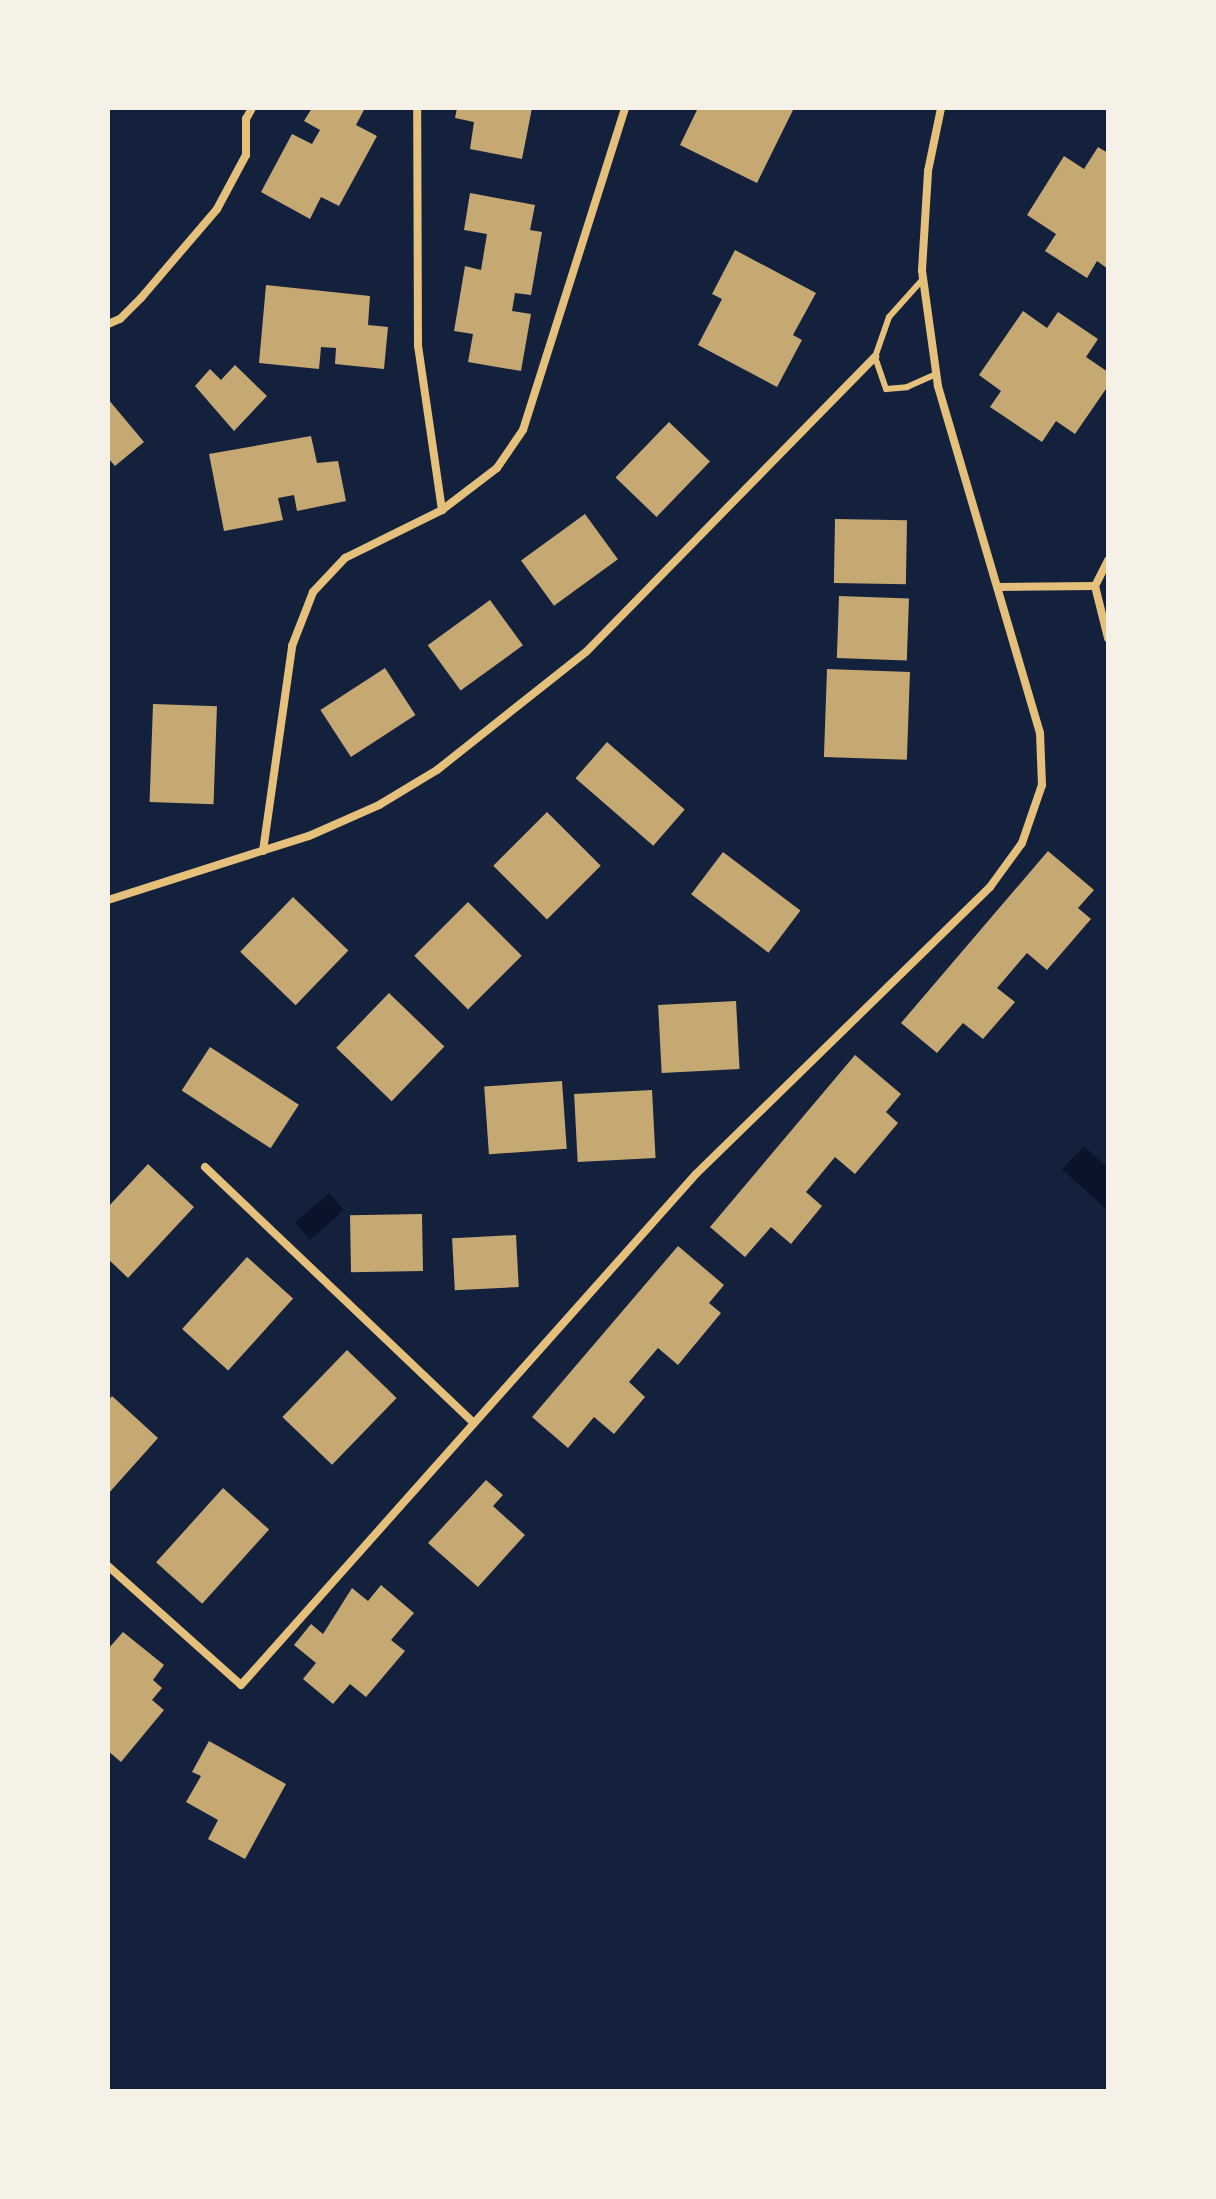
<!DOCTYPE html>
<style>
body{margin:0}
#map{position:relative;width:1216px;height:2199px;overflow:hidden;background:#14213d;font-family:"DM Sans",sans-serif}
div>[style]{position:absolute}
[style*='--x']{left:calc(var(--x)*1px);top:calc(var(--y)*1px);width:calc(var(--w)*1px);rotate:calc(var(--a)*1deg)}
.water>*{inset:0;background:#0b132b;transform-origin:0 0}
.building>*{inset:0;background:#c6a872;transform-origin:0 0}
.service>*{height:6px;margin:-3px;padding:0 3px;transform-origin:3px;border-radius:3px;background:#e5c07b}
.minor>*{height:8px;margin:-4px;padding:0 4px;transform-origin:4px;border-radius:4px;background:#e5c07b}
span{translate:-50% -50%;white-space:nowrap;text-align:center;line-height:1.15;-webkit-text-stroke:8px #f6f1e7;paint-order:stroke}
.frame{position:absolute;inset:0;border:110px solid #f6f1e7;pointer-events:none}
</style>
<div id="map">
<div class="water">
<div style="clip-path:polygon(1084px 1146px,1108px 1168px,1108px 1211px,1062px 1169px)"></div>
<div style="left:329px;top:1193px;width:23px;height:45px;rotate:49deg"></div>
</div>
<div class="building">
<div style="clip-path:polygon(312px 108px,365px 108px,356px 125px,377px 136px,339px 206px,321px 197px,310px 219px,261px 192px,292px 134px,312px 144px,320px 130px,304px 121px)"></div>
<div style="clip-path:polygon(457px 108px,532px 108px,522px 159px,470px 149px,474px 122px,455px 118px)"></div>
<div style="clip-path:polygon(698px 108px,794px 108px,757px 183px,680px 145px)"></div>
<div style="clip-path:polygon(1098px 147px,1108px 153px,1108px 269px,1097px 261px,1087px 278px,1045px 251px,1056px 234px,1027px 215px,1064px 156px,1084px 169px)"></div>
<div style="clip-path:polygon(470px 193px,535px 205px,530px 230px,542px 232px,531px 295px,515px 293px,512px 311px,531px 314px,521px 371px,468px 362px,473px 334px,454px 331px,465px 266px,481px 270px,487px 234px,464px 230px)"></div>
<div style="clip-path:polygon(735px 250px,816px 293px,793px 335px,802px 340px,777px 387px,698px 345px,722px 299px,712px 294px)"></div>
<div style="clip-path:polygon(266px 285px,370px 296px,368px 325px,388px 327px,384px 369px,335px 364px,336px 348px,321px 347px,319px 369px,259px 363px)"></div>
<div style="clip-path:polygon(1023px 311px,1047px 328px,1058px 312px,1098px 339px,1086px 357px,1108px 372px,1108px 386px,1075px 434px,1056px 421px,1042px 442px,990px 407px,1001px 391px,979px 375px)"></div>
<div style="clip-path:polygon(235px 365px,267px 396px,234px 431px,195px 386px,210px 369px,221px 380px)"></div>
<div style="clip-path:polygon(108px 399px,144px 442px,115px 466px,108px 458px)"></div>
<div style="left:669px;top:422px;width:57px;height:77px;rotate:44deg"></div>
<div style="clip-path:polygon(311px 436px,317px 463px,338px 461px,346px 501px,297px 511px,294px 495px,278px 498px,283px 520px,224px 531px,209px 454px)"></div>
<div style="left:585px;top:514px;width:56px;height:79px;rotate:54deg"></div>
<div style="left:835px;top:519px;width:72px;height:64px;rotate:1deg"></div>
<div style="left:839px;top:596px;width:70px;height:62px;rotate:2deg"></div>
<div style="left:490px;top:600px;width:56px;height:77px;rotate:54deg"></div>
<div style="left:385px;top:668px;width:56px;height:77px;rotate:57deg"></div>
<div style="left:827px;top:669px;width:83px;height:88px;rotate:2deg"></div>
<div style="left:153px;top:704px;width:64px;height:98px;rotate:2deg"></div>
<div style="left:607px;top:742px;width:103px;height:48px;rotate:41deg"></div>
<div style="left:547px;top:812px;width:76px;height:76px;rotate:45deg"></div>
<div style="clip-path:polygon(1048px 851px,1094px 890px,1078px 908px,1091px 919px,1047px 970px,1027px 953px,997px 988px,1015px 1002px,983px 1039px,963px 1023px,937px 1053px,901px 1023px)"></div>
<div style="left:723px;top:852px;width:97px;height:53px;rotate:37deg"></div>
<div style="left:293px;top:897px;width:77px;height:76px;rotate:44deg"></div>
<div style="left:468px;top:902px;width:76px;height:76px;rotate:45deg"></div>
<div style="left:389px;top:993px;width:77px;height:76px;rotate:44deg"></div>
<div style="left:736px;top:1001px;width:68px;height:78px;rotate:87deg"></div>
<div style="left:210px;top:1047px;width:106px;height:52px;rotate:33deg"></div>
<div style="clip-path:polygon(855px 1055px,901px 1094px,886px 1112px,898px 1123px,855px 1174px,835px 1157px,806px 1192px,822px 1206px,791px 1244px,771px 1227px,745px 1257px,710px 1227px)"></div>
<div style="left:562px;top:1081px;width:68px;height:78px;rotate:86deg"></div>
<div style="left:652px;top:1090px;width:68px;height:78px;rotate:87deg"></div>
<div style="clip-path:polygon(148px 1164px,194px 1207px,128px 1278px,108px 1259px,108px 1207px)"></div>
<div style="left:422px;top:1214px;width:57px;height:72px;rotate:89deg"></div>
<div style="left:516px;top:1235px;width:52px;height:64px;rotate:87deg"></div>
<div style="clip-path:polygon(678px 1246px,724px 1285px,709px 1303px,721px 1313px,678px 1365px,658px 1348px,629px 1382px,645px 1397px,614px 1434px,594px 1417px,568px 1448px,532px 1417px)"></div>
<div style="left:247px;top:1257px;width:62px;height:97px;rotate:42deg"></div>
<div style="left:347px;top:1350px;width:69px;height:93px;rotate:44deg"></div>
<div style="clip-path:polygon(112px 1396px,158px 1438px,108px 1494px,108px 1401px)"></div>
<div style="clip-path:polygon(486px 1480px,503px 1495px,493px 1506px,525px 1535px,478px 1587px,428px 1543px)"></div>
<div style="left:223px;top:1488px;width:62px;height:100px;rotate:42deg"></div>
<div style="clip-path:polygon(381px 1585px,414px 1613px,391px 1640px,405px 1651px,366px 1697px,350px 1684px,333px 1704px,303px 1679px,316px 1663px,294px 1645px,311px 1624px,323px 1634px,352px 1588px,368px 1601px)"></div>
<div style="clip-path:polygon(123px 1632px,164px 1665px,153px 1680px,162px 1688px,152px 1700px,164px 1710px,121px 1762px,108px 1751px,108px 1649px)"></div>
<div style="clip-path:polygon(209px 1741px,286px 1784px,245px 1859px,208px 1839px,218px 1820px,186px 1802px,201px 1776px,192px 1772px)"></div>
</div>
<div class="service">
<div style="--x:923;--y:279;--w:51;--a:131.8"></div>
<div style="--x:889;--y:317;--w:42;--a:109.3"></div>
<div style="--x:875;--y:357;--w:34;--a:71"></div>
<div style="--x:886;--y:389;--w:21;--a:-5"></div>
<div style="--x:907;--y:387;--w:32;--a:-24"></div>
</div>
<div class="minor">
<div style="--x:108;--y:324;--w:13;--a:-23"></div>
<div style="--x:120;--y:319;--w:30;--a:-45"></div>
<div style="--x:141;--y:298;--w:117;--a:-49.5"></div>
<div style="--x:217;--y:209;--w:61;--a:-61.8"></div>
<div style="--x:246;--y:155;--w:36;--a:-90"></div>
<div style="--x:246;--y:119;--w:13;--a:-61"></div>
<div style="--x:442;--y:510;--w:69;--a:-37.4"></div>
<div style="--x:497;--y:468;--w:46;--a:-55.6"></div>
<div style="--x:523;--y:430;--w:338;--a:-72.4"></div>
<div style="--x:1095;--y:586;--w:54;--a:76"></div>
<div style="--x:1095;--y:586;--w:29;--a:-63"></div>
<div style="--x:998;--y:587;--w:97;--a:-0.6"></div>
<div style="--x:263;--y:851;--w:207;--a:-81.9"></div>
<div style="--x:292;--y:646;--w:58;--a:-68.7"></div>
<div style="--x:313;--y:592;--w:47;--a:-46.7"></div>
<div style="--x:345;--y:558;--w:108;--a:-26.3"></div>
<div style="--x:442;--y:510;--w:166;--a:-98.3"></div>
<div style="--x:418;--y:346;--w:238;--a:-90.2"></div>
<div style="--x:108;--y:900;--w:211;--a:-17.7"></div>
<div style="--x:309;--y:836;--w:77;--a:-23.9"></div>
<div style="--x:379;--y:805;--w:68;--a:-31.1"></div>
<div style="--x:437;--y:770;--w:191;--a:-38.4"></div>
<div style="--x:587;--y:651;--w:412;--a:-45.6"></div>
<div style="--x:205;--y:1167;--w:371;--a:43.6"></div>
<div style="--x:108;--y:1566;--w:178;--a:41.8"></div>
<div style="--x:241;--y:1685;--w:684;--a:-48.32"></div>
<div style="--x:696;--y:1174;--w:411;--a:-44.3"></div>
<div style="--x:990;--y:887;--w:54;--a:-54"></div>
<div style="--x:1022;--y:843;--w:61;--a:-71"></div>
<div style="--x:1042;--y:785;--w:52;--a:-92.2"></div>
<div style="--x:1040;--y:733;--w:362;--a:-106.4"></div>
<div style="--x:938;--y:386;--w:117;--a:-97.9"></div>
<div style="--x:922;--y:270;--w:99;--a:-86.5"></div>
<div style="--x:928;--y:171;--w:64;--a:-78.3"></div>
</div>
<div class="frame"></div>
</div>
